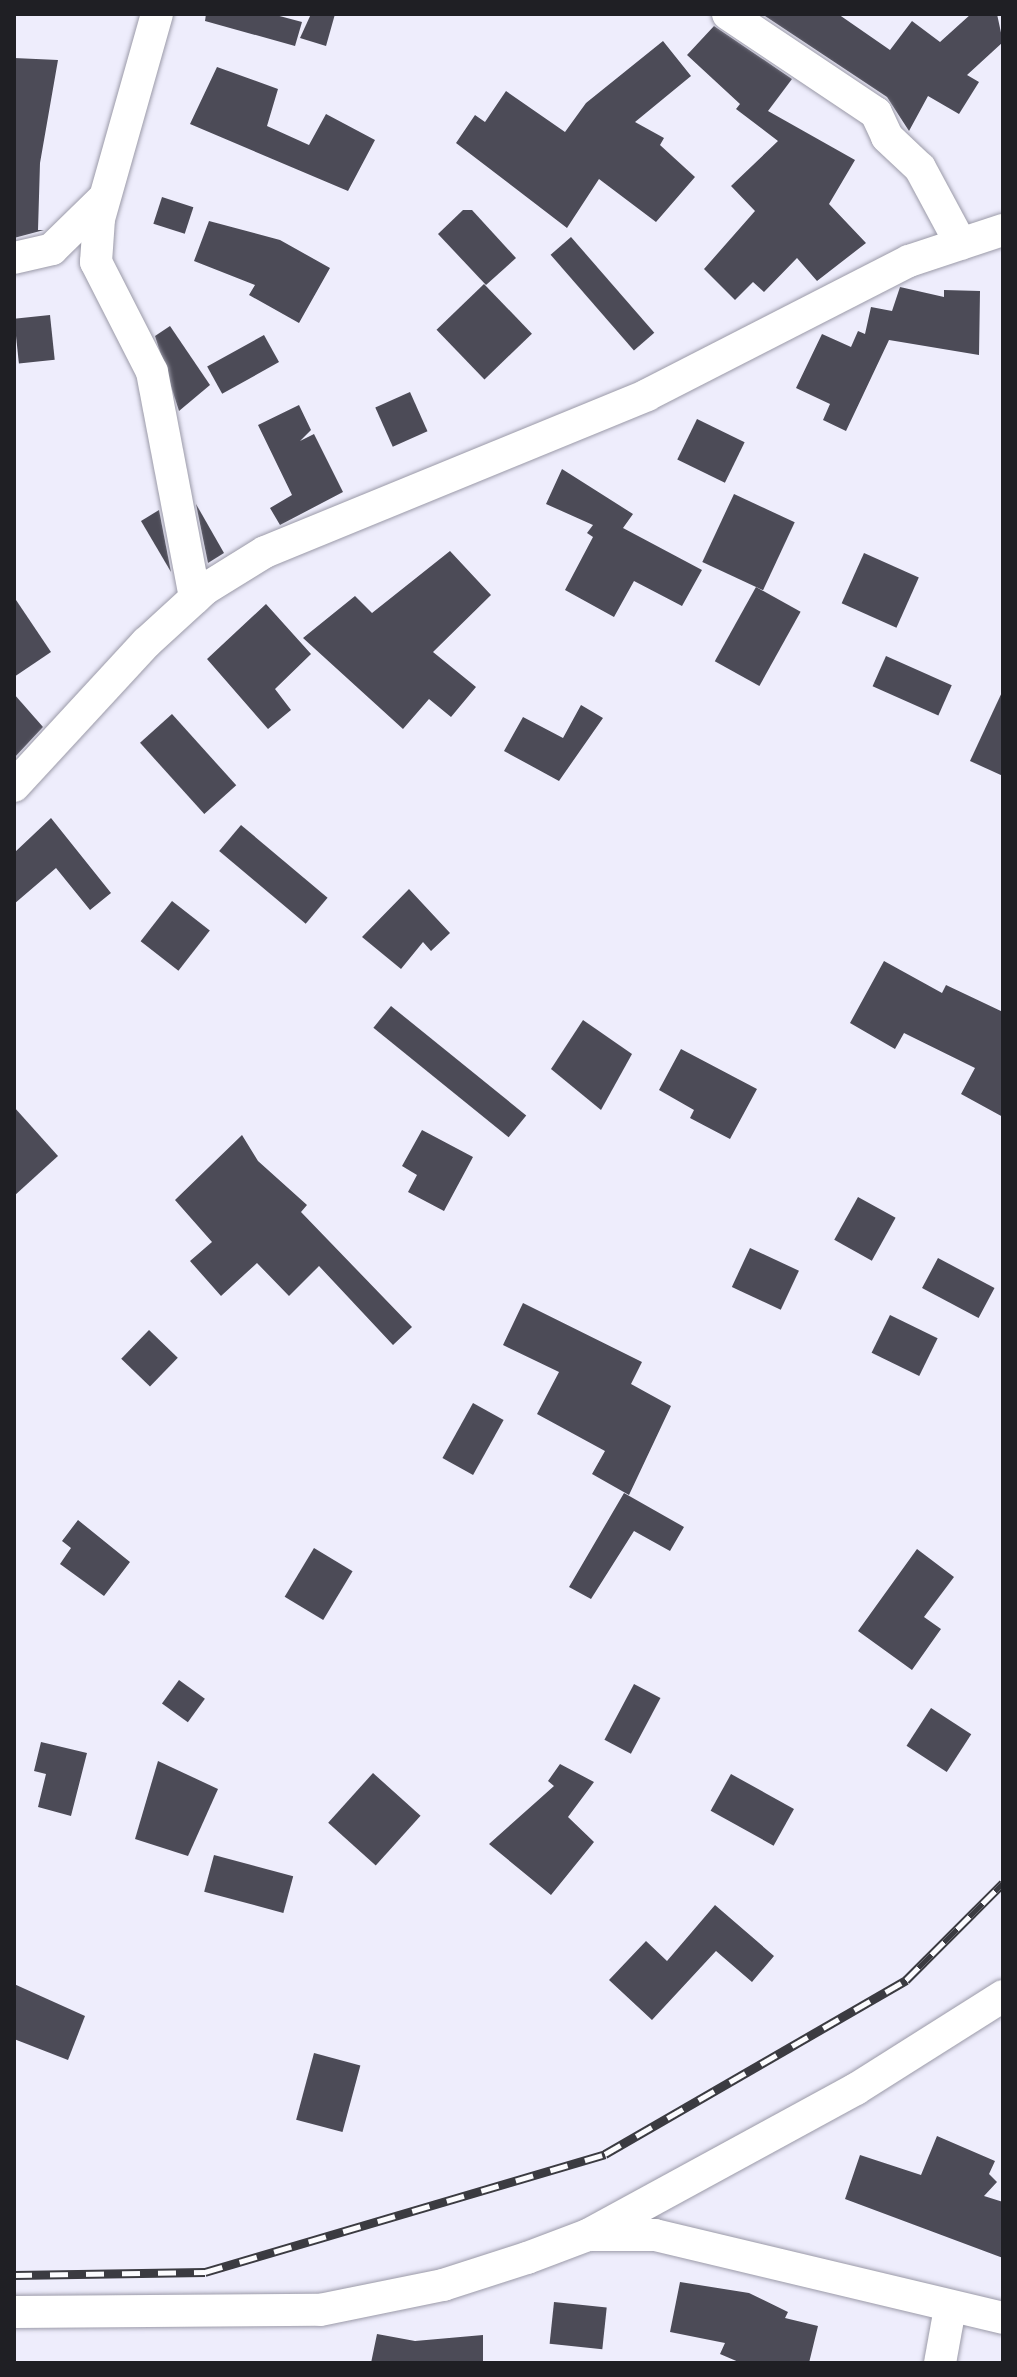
<!DOCTYPE html>
<style>
body{margin:0}
#map{position:relative;width:1017px;height:2377px;overflow:hidden;background:#eeedfc;font-family:"Space Grotesk",sans-serif}
div>[style]{position:absolute}
[style*='--x']{left:calc(var(--x)*1px);top:calc(var(--y)*1px);width:calc(var(--w)*1px);rotate:calc(var(--a)*1deg)}
.building>*{inset:0;background:#4c4b57;transform-origin:0 0}
.roads{filter:drop-shadow(0 0 2px #9b9aa8) drop-shadow(0 0 2px #9b9aa8)}
.street>*{height:32px;margin:-16px;padding:0 16px;transform-origin:16px;border-radius:16px;background:#fff}
.rail>*{height:9px;margin-top:-4.5px;transform-origin:0;background:repeating-linear-gradient(90deg,#fcfcff 0 18px,#3b3b41 0 36px);box-sizing:border-box;border-block:2px solid #3b3b41}
span{translate:-50% -50%;white-space:nowrap;text-align:center;line-height:1.15;-webkit-text-stroke:8px #fcfcff;paint-order:stroke}
.frame{position:absolute;inset:0;border:16px solid #1f1f24;pointer-events:none}
</style>
<div id="map">
<div class="building">
<div style="clip-path:polygon(206px 14px,272px 14px,302px 22px,295px 46px,205px 21px)"></div>
<div style="clip-path:polygon(311px 14px,335px 14px,326px 46px,300px 38px)"></div>
<div style="clip-path:polygon(762px 14px,838px 14px,890px 50px,912px 21px,940px 42px,971px 14px,997px 14px,1003px 42px,967px 75px,979px 82px,959px 114px,928px 96px,909px 131px,887px 97px)"></div>
<div style="clip-path:polygon(714px 26px,792px 79px,768px 111px,855px 160px,829px 204px,866px 243px,817px 281px,797px 258px,764px 292px,753px 282px,735px 300px,704px 269px,755px 211px,731px 186px,778px 141px,736px 109px,740px 104px,687px 55px)"></div>
<div style="clip-path:polygon(663px 41px,691px 76px,635px 122px,664px 138px,660px 145px,695px 177px,656px 222px,599px 179px,567px 228px,456px 143px,475px 115px,485px 122px,506px 91px,565px 132px,586px 103px)"></div>
<div style="clip-path:polygon(14px 58px,58px 60px,40px 163px,38px 230px,44px 230px,14px 238px)"></div>
<div style="clip-path:polygon(217px 67px,278px 89px,267px 126px,309px 145px,326px 114px,375px 140px,348px 191px,190px 124px)"></div>
<div style="left:162px;top:197px;width:33px;height:28px;rotate:18deg"></div>
<div style="clip-path:polygon(463px 210px,472px 210px,516px 258px,486px 285px,438px 234px)"></div>
<div style="clip-path:polygon(209px 221px,280px 240px,330px 268px,299px 323px,249px 295px,255px 285px,194px 261px)"></div>
<div style="left:571px;top:237px;width:127px;height:27px;rotate:49deg"></div>
<div style="left:484px;top:284px;width:69px;height:66px;rotate:46deg"></div>
<div style="clip-path:polygon(900px 287px,944px 297px,944px 290px,980px 291px,979px 355px,889px 340px,846px 431px,823px 420px,830px 404px,796px 388px,822px 334px,851px 347px,858px 331px,865px 334px,871px 307px,892px 311px)"></div>
<div style="left:50px;top:315px;width:45px;height:36px;rotate:84deg"></div>
<div style="clip-path:polygon(170px 326px,210px 385px,179px 411px,155px 336px)"></div>
<div style="left:264px;top:335px;width:31px;height:65px;rotate:61deg"></div>
<div style="left:410px;top:392px;width:43px;height:38px;rotate:66deg"></div>
<div style="clip-path:polygon(299px 405px,311px 430px,300px 441px,314px 434px,343px 492px,280px 525px,270px 508px,292px 495px,258px 425px)"></div>
<div style="left:697px;top:419px;width:53px;height:45px;rotate:26deg"></div>
<div style="clip-path:polygon(562px 469px,633px 514px,623px 528px,702px 570px,682px 606px,634px 581px,614px 617px,565px 590px,593px 537px,587px 533px,593px 525px,546px 504px)"></div>
<div style="left:734px;top:494px;width:67px;height:75px;rotate:25deg"></div>
<div style="clip-path:polygon(196px 504px,224px 553px,208px 563px)"></div>
<div style="clip-path:polygon(159px 510px,171px 572px,141px 521px)"></div>
<div style="clip-path:polygon(450px 551px,491px 595px,433px 652px,476px 687px,451px 717px,429px 699px,403px 729px,303px 638px,355px 596px,372px 613px)"></div>
<div style="left:864px;top:553px;width:60px;height:55px;rotate:24deg"></div>
<div style="left:756px;top:587px;width:51px;height:85px;rotate:29deg"></div>
<div style="clip-path:polygon(14px 597px,51px 652px,14px 677px)"></div>
<div style="clip-path:polygon(266px 604px,311px 654px,275px 689px,291px 710px,268px 729px,207px 659px)"></div>
<div style="left:886px;top:656px;width:72px;height:33px;rotate:24deg"></div>
<div style="clip-path:polygon(1003px 690px,1003px 776px,970px 761px)"></div>
<div style="clip-path:polygon(14px 694px,43px 727px,14px 758px)"></div>
<div style="clip-path:polygon(581px 705px,603px 718px,559px 781px,504px 751px,523px 717px,563px 738px)"></div>
<div style="left:172px;top:714px;width:96px;height:43px;rotate:48deg"></div>
<div style="clip-path:polygon(51px 818px,111px 893px,90px 910px,56px 868px,14px 904px,14px 853px)"></div>
<div style="left:241px;top:825px;width:113px;height:34px;rotate:40deg"></div>
<div style="clip-path:polygon(409px 889px,450px 933px,431px 951px,423px 942px,401px 969px,362px 937px)"></div>
<div style="left:172px;top:901px;width:48px;height:51px;rotate:38deg"></div>
<div style="clip-path:polygon(884px 961px,942px 993px,946px 985px,1003px 1012px,1003px 1117px,961px 1094px,975px 1068px,904px 1033px,895px 1049px,850px 1023px)"></div>
<div style="left:391px;top:1006px;width:174px;height:28px;rotate:39deg"></div>
<div style="clip-path:polygon(583px 1020px,632px 1054px,601px 1110px,551px 1069px)"></div>
<div style="clip-path:polygon(681px 1049px,757px 1089px,730px 1139px,690px 1118px,694px 1110px,659px 1090px)"></div>
<div style="clip-path:polygon(14px 1107px,58px 1156px,14px 1196px)"></div>
<div style="clip-path:polygon(422px 1130px,473px 1157px,444px 1211px,408px 1192px,417px 1175px,402px 1166px)"></div>
<div style="clip-path:polygon(242px 1135px,258px 1161px,307px 1205px,301px 1212px,412px 1327px,393px 1345px,319px 1266px,289px 1296px,257px 1263px,221px 1296px,190px 1261px,212px 1242px,175px 1200px)"></div>
<div style="left:858px;top:1197px;width:43px;height:49px;rotate:29deg"></div>
<div style="left:750px;top:1248px;width:54px;height:43px;rotate:25deg"></div>
<div style="left:938px;top:1258px;width:64px;height:34px;rotate:28deg"></div>
<div style="clip-path:polygon(523px 1303px,642px 1362px,631px 1384px,671px 1406px,629px 1495px,592px 1474px,605px 1451px,537px 1414px,559px 1372px,503px 1345px)"></div>
<div style="left:890px;top:1315px;width:53px;height:42px;rotate:26deg"></div>
<div style="left:149px;top:1330px;width:40px;height:40px;rotate:44deg"></div>
<div style="left:473px;top:1403px;width:35px;height:63px;rotate:29deg"></div>
<div style="clip-path:polygon(624px 1493px,684px 1527px,670px 1551px,634px 1531px,591px 1599px,569px 1587px)"></div>
<div style="clip-path:polygon(78px 1520px,130px 1562px,104px 1596px,60px 1564px,71px 1548px,62px 1541px)"></div>
<div style="left:314px;top:1548px;width:45px;height:57px;rotate:31deg"></div>
<div style="clip-path:polygon(917px 1549px,954px 1577px,924px 1617px,941px 1629px,912px 1670px,858px 1631px)"></div>
<div style="left:179px;top:1680px;width:32px;height:29px;rotate:36deg"></div>
<div style="left:634px;top:1684px;width:30px;height:63px;rotate:28deg"></div>
<div style="left:931px;top:1708px;width:48px;height:45px;rotate:33deg"></div>
<div style="clip-path:polygon(41px 1742px,87px 1753px,71px 1816px,38px 1807px,46px 1774px,34px 1771px)"></div>
<div style="clip-path:polygon(158px 1761px,218px 1789px,188px 1856px,135px 1839px)"></div>
<div style="clip-path:polygon(560px 1764px,594px 1782px,568px 1817px,594px 1842px,551px 1895px,489px 1844px,554px 1786px,548px 1781px)"></div>
<div style="left:373px;top:1773px;width:64px;height:67px;rotate:42deg"></div>
<div style="left:731px;top:1774px;width:72px;height:42px;rotate:29deg"></div>
<div style="left:214px;top:1855px;width:82px;height:38px;rotate:15deg"></div>
<div style="clip-path:polygon(715px 1905px,774px 1956px,752px 1982px,716px 1951px,652px 2020px,609px 1980px,646px 1941px,667px 1961px)"></div>
<div style="clip-path:polygon(14px 1984px,85px 2016px,68px 2060px,14px 2039px)"></div>
<div style="left:314px;top:2053px;width:48px;height:69px;rotate:15deg"></div>
<div style="clip-path:polygon(937px 2136px,995px 2161px,989px 2174px,997px 2182px,984px 2196px,1003px 2202px,1003px 2258px,845px 2199px,860px 2155px,921px 2175px)"></div>
<div style="clip-path:polygon(680px 2282px,749px 2293px,788px 2312px,785px 2318px,818px 2326px,809px 2363px,741px 2363px,720px 2354px,725px 2343px,670px 2332px)"></div>
<div style="left:554px;top:2302px;width:53px;height:42px;rotate:6deg"></div>
<div style="clip-path:polygon(377px 2334px,415px 2341px,483px 2335px,483px 2363px,371px 2363px)"></div>
</div>
<div class="roads">
<div class="street">
<div style="--x:157;--y:14;--w:213;--a:105.8"></div>
<div style="--x:99;--y:219;--w:43;--a:94"></div>
<div style="--x:96;--y:262;--w:123;--a:63"></div>
<div style="--x:152;--y:372;--w:230;--a:79.2"></div>
<div style="--x:728;--y:14;--w:178;--a:33.8"></div>
<div style="--x:876;--y:113;--w:26;--a:65"></div>
<div style="--x:887;--y:137;--w:45;--a:43.2"></div>
<div style="--x:920;--y:168;--w:86;--a:61.7"></div>
<div style="--x:14;--y:258;--w:39;--a:-13"></div>
<div style="--x:52;--y:249;--w:73;--a:-44.4"></div>
<div style="--x:14;--y:786;--w:195;--a:-47.3"></div>
<div style="--x:146;--y:643;--w:80;--a:-42.5"></div>
<div style="--x:205;--y:589;--w:70;--a:-31.7"></div>
<div style="--x:265;--y:552;--w:413;--a:-22.3"></div>
<div style="--x:647;--y:395;--w:294;--a:-27.1"></div>
<div style="--x:909;--y:261;--w:99;--a:-18.3"></div>
<div style="--x:588;--y:2235;--w:67;--a:0"></div>
<div style="--x:655;--y:2235;--w:358;--a:13.4"></div>
<div style="--x:14;--y:2312;--w:306;--a:-0.4"></div>
<div style="--x:320;--y:2310;--w:126;--a:-11.5"></div>
<div style="--x:443;--y:2285;--w:88;--a:-17.8"></div>
<div style="--x:527;--y:2258;--w:65;--a:-20.7"></div>
<div style="--x:588;--y:2235;--w:305;--a:-28.6"></div>
<div style="--x:856;--y:2089;--w:174;--a:-32.3"></div>
<div style="--x:940;--y:2363;--w:56;--a:-79.7"></div>
</div>
</div>
<div class="rail">
<div style="--x:14;--y:2275;--w:191;--a:-0.9"></div>
<div style="--x:205;--y:2272;--w:417;--a:-16.4"></div>
<div style="--x:605;--y:2154;--w:348;--a:-30"></div>
<div style="--x:906;--y:1980;--w:137;--a:-45"></div>
</div>
<div class="frame"></div>
</div>
